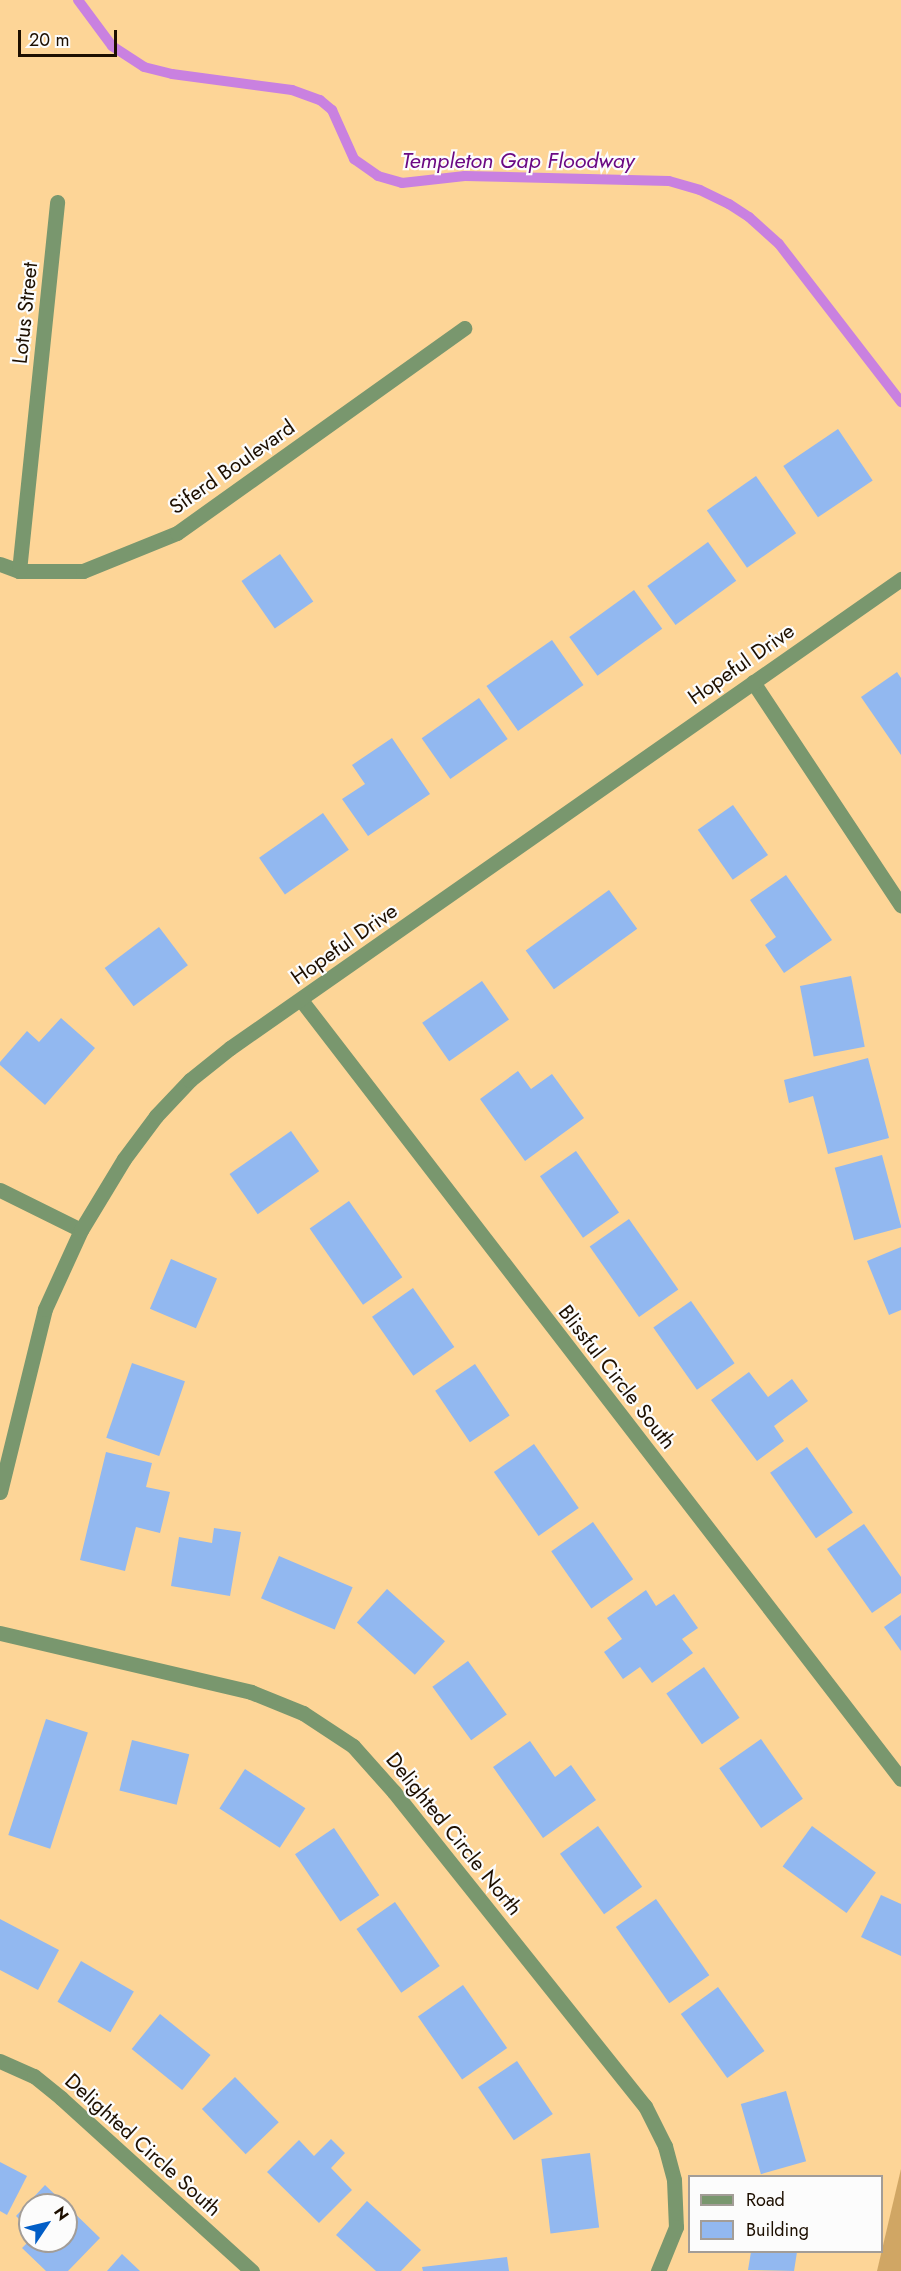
<!DOCTYPE html>
<style>
body{margin:0}
#map{position:relative;width:901px;height:2271px;overflow:hidden;background:#fdd597;font-family:Jost,sans-serif}
div>[style]{position:absolute}
[style*='--x']{left:calc(var(--x)*1px);top:calc(var(--y)*1px);width:calc(var(--w)*1px);rotate:calc(var(--a)*1deg)}
.green>*{inset:0;background:#d0a664}
.stream>*{height:10px;margin:-5px;padding:0 5px;transform-origin:5px;border-radius:5px;background:#c981e0}
.building>*{inset:0;background:#92b8f0;transform-origin:0 0}
.minor>*{height:15px;margin:-7.5px;padding:0 7.5px;transform-origin:7.5px;border-radius:7.5px;background:#79976e}
span{translate:-50% -50%;white-space:nowrap;text-align:center;line-height:1.15;-webkit-text-stroke:4.5px #fcfcfc;paint-order:stroke}
.street-label{font-size:21px;color:#1d0f00}
.water-label{font-size:22px;color:#6b0983;font-style:italic}
.legend{position:absolute;left:688px;top:2175px;width:195px;height:78px;box-sizing:border-box;background:#fcfcfc;border:2px solid #a39d97;margin:0;padding:8px 10px;list-style:none;font-size:18px;color:#1d0f00}
.legend li{display:flex;align-items:center;gap:12px;height:30px}
.legend b{width:30px;border:2px solid #a39d97}
.north{position:absolute;left:18px;top:2193px;width:60px;height:60px;box-sizing:border-box;background:#fcfcfc;border:2px solid #a39d97;border-radius:50%;rotate:55deg;font-size:16px;font-weight:700;line-height:24px;text-align:center;color:#1d0f00}
.north::after{content:'';display:block;margin:auto;width:21px;height:27px;background:#025ec7;clip-path:polygon(50% 0,100% 100%,50% 72%,0 100%)}
.scale{position:absolute;left:18px;top:30px;width:99px;height:27px;box-sizing:border-box;border:3px solid #1d0f00;border-top:0;padding-left:8px;font-size:18px;line-height:21px;white-space:nowrap;color:#1d0f00;-webkit-text-stroke:4px #fcfcfc;paint-order:stroke}
</style>
<div id="map">
<div class="green">
<div style="clip-path:polygon(901px 2169px,901px 2271px,877px 2271px)"></div>
</div>
<div class="stream">
<div style="--x:78;--y:0;--w:57;--a:53.5"></div>
<div style="--x:112;--y:46;--w:38;--a:33"></div>
<div style="--x:144;--y:67;--w:29;--a:14"></div>
<div style="--x:172;--y:74;--w:121;--a:7.6"></div>
<div style="--x:292;--y:90;--w:30;--a:20"></div>
<div style="--x:320;--y:100;--w:16;--a:40"></div>
<div style="--x:332;--y:110;--w:54;--a:65.8"></div>
<div style="--x:354;--y:159;--w:29;--a:35"></div>
<div style="--x:378;--y:176;--w:25;--a:16"></div>
<div style="--x:402;--y:183;--w:63;--a:-6.3"></div>
<div style="--x:465;--y:176;--w:204;--a:1.4"></div>
<div style="--x:669;--y:181;--w:32;--a:16"></div>
<div style="--x:700;--y:190;--w:32;--a:26"></div>
<div style="--x:729;--y:204;--w:24;--a:33"></div>
<div style="--x:749;--y:217;--w:40;--a:42"></div>
<div style="--x:779;--y:244;--w:200;--a:52.3"></div>
</div>
<div class="building">
<div style="left:838px;top:429px;width:62px;height:66px;rotate:56deg"></div>
<div style="left:756px;top:476px;width:70px;height:60px;rotate:55deg"></div>
<div style="left:708px;top:542px;width:48px;height:75px;rotate:54deg"></div>
<div style="left:280px;top:554px;width:58px;height:47px;rotate:55deg"></div>
<div style="left:634px;top:590px;width:48px;height:80px;rotate:54deg"></div>
<div style="left:552px;top:640px;width:55px;height:80px;rotate:55deg"></div>
<div style="clip-path:polygon(897px 672px,901px 678px,901px 755px,861px 697px)"></div>
<div style="left:479px;top:698px;width:50px;height:70px;rotate:55deg"></div>
<div style="clip-path:polygon(392px 738px,430px 794px,368px 836px,342px 799px,365px 784px,352px 765px)"></div>
<div style="left:733px;top:805px;width:61px;height:43px;rotate:55deg"></div>
<div style="left:323px;top:813px;width:45px;height:78px;rotate:55deg"></div>
<div style="clip-path:polygon(786px 875px,832px 940px,784px 973px,765px 945px,776px 937px,750px 900px)"></div>
<div style="left:609px;top:890px;width:48px;height:103px;rotate:54deg"></div>
<div style="left:159px;top:927px;width:48px;height:68px;rotate:53deg"></div>
<div style="left:851px;top:976px;width:72px;height:52px;rotate:79deg"></div>
<div style="left:482px;top:981px;width:47px;height:73px;rotate:55deg"></div>
<div style="clip-path:polygon(61px 1018px,95px 1048px,45px 1105px,0 1065px,0 1062px,27px 1031px,39px 1042px)"></div>
<div style="clip-path:polygon(868px 1058px,889px 1138px,828px 1154px,813px 1096px,789px 1103px,784px 1080px)"></div>
<div style="clip-path:polygon(518px 1071px,531px 1089px,552px 1074px,584px 1118px,525px 1161px,480px 1099px)"></div>
<div style="left:291px;top:1131px;width:49px;height:75px;rotate:55deg"></div>
<div style="left:576px;top:1151px;width:75px;height:44px;rotate:55deg"></div>
<div style="left:882px;top:1155px;width:75px;height:49px;rotate:75deg"></div>
<div style="left:349px;top:1201px;width:93px;height:48px;rotate:55deg"></div>
<div style="left:629px;top:1219px;width:86px;height:48px;rotate:55deg"></div>
<div style="clip-path:polygon(901px 1247px,901px 1310px,889px 1315px,867px 1261px)"></div>
<div style="left:171px;top:1259px;width:50px;height:54px;rotate:23deg"></div>
<div style="left:413px;top:1288px;width:72px;height:50px;rotate:55deg"></div>
<div style="left:691px;top:1301px;width:76px;height:46px;rotate:55deg"></div>
<div style="left:132px;top:1363px;width:56px;height:79px;rotate:19deg"></div>
<div style="left:475px;top:1364px;width:62px;height:48px;rotate:56deg"></div>
<div style="clip-path:polygon(749px 1372px,768px 1397px,792px 1379px,808px 1401px,774px 1426px,784px 1441px,757px 1461px,711px 1400px)"></div>
<div style="left:534px;top:1444px;width:78px;height:49px;rotate:55deg"></div>
<div style="left:807px;top:1447px;width:80px;height:45px;rotate:55deg"></div>
<div style="clip-path:polygon(106px 1452px,152px 1463px,146px 1487px,170px 1492px,160px 1533px,136px 1527px,125px 1571px,80px 1560px)"></div>
<div style="left:593px;top:1522px;width:70px;height:51px;rotate:55deg"></div>
<div style="clip-path:polygon(864px 1524px,901px 1577px,901px 1593px,872px 1613px,827px 1549px)"></div>
<div style="clip-path:polygon(214px 1528px,241px 1532px,230px 1596px,171px 1586px,179px 1537px,212px 1543px)"></div>
<div style="left:279px;top:1556px;width:80px;height:46px;rotate:23deg"></div>
<div style="left:387px;top:1589px;width:78px;height:45px;rotate:42deg"></div>
<div style="clip-path:polygon(646px 1590px,656px 1606px,674px 1594px,698px 1628px,682px 1639px,693px 1653px,652px 1683px,640px 1667px,623px 1679px,604px 1652px,622px 1639px,607px 1618px)"></div>
<div style="clip-path:polygon(901px 1615px,901px 1651px,884px 1627px)"></div>
<div style="left:468px;top:1661px;width:66px;height:44px;rotate:54deg"></div>
<div style="left:704px;top:1667px;width:62px;height:46px;rotate:55deg"></div>
<div style="left:46px;top:1719px;width:44px;height:122px;rotate:18deg"></div>
<div style="left:761px;top:1739px;width:73px;height:51px;rotate:55deg"></div>
<div style="left:132px;top:1740px;width:59px;height:52px;rotate:14deg"></div>
<div style="clip-path:polygon(530px 1741px,555px 1777px,571px 1765px,596px 1800px,543px 1838px,493px 1767px)"></div>
<div style="left:245px;top:1769px;width:72px;height:47px;rotate:33deg"></div>
<div style="left:598px;top:1826px;width:75px;height:47px;rotate:54deg"></div>
<div style="left:812px;top:1826px;width:79px;height:50px;rotate:36deg"></div>
<div style="left:334px;top:1828px;width:81px;height:47px;rotate:56deg"></div>
<div style="clip-path:polygon(881px 1895px,901px 1904px,901px 1956px,861px 1937px)"></div>
<div style="left:656px;top:1899px;width:93px;height:49px;rotate:55deg"></div>
<div style="left:395px;top:1902px;width:78px;height:47px;rotate:55deg"></div>
<div style="clip-path:polygon(0 1919px,59px 1950px,38px 1990px,0 1970px)"></div>
<div style="left:81px;top:1961px;width:61px;height:47px;rotate:30deg"></div>
<div style="left:463px;top:1985px;width:77px;height:55px;rotate:55deg"></div>
<div style="left:718px;top:1987px;width:79px;height:46px;rotate:54deg"></div>
<div style="left:160px;top:2014px;width:65px;height:45px;rotate:39deg"></div>
<div style="left:517px;top:2061px;width:64px;height:47px;rotate:56deg"></div>
<div style="left:235px;top:2077px;width:63px;height:46px;rotate:46deg"></div>
<div style="left:786px;top:2091px;width:73px;height:47px;rotate:74deg"></div>
<div style="clip-path:polygon(331px 2139px,345px 2153px,331px 2168px,352px 2190px,319px 2223px,267px 2172px,299px 2140px,314px 2156px)"></div>
<div style="left:590px;top:2153px;width:75px;height:49px;rotate:83deg"></div>
<div style="clip-path:polygon(0 2162px,27px 2176px,7px 2215px,0 2211px)"></div>
<div style="clip-path:polygon(45px 2185px,66px 2205px,30px 2205px,30px 2230px,16px 2216px)"></div>
<div style="clip-path:polygon(367px 2201px,421px 2250px,401px 2271px,376px 2271px,336px 2235px)"></div>
<div style="clip-path:polygon(66px 2205px,100px 2238px,68px 2271px,46px 2271px,22px 2248px,29px 2241px,66px 2241px)"></div>
<div style="clip-path:polygon(751px 2252px,797px 2252px,794px 2271px,748px 2270px)"></div>
<div style="clip-path:polygon(122px 2254px,140px 2271px,107px 2271px)"></div>
<div style="clip-path:polygon(507px 2257px,509px 2271px,423px 2271px,422px 2267px)"></div>
</div>
<div class="minor">
<div style="--x:0;--y:564;--w:20;--a:20"></div>
<div style="--x:19;--y:571;--w:64;--a:0"></div>
<div style="--x:83;--y:571;--w:101;--a:-22"></div>
<div style="--x:177;--y:533;--w:353;--a:-35.5"></div>
<div style="--x:19;--y:571;--w:371;--a:-84.1"></div>
<div style="--x:753;--y:682;--w:268;--a:56.5"></div>
<div style="--x:301;--y:1000;--w:983;--a:52.4"></div>
<div style="--x:0;--y:1190;--w:90;--a:26.3"></div>
<div style="--x:0;--y:1492;--w:188;--a:-76.2"></div>
<div style="--x:45;--y:1309;--w:87;--a:-65.5"></div>
<div style="--x:81;--y:1230;--w:83;--a:-58.8"></div>
<div style="--x:124;--y:1159;--w:54;--a:-53.3"></div>
<div style="--x:156;--y:1116;--w:50;--a:-46.6"></div>
<div style="--x:190;--y:1080;--w:51;--a:-38.7"></div>
<div style="--x:230;--y:1048;--w:819;--a:-34.95"></div>
<div style="--x:0;--y:1633;--w:258;--a:13.2"></div>
<div style="--x:251;--y:1692;--w:56;--a:22"></div>
<div style="--x:303;--y:1713;--w:60;--a:33.4"></div>
<div style="--x:353;--y:1746;--w:62;--a:48.3"></div>
<div style="--x:394;--y:1792;--w:402;--a:51.4"></div>
<div style="--x:645;--y:2106;--w:45;--a:63.4"></div>
<div style="--x:665;--y:2146;--w:35;--a:75"></div>
<div style="--x:674;--y:2180;--w:47;--a:87.6"></div>
<div style="--x:676;--y:2227;--w:48;--a:112.2"></div>
<div style="--x:0;--y:2061;--w:37;--a:24"></div>
<div style="--x:34;--y:2076;--w:35;--a:39"></div>
<div style="--x:61;--y:2098;--w:258;--a:42.2"></div>
</div>
<div class="street-label">
<span style="left:25px;top:313px;rotate:-84deg">Lotus Street</span>
<span style="left:232px;top:467px;rotate:-35deg">Siferd Boulevard</span>
<span style="left:741px;top:664px;rotate:-35deg">Hopeful Drive</span>
<span style="left:344px;top:944px;rotate:-35deg">Hopeful Drive</span>
<span style="left:617px;top:1377px;rotate:52deg">Blissful Circle South</span>
<span style="left:454px;top:1834px;rotate:51deg">Delighted Circle North</span>
<span style="left:143px;top:2145px;rotate:42deg">Delighted Circle South</span>
</div>
<div class="water-label">
<span style="left:518px;top:161px">Templeton Gap Floodway</span>
</div>
<ul class="legend">
<li><b style="height:8px;background:#79976e"></b>Road</li>
<li><b style="height:16px;background:#92b8f0"></b>Building</li>
</ul>
<div class="north">N</div>
<div class="scale">20 m</div>
</div>
